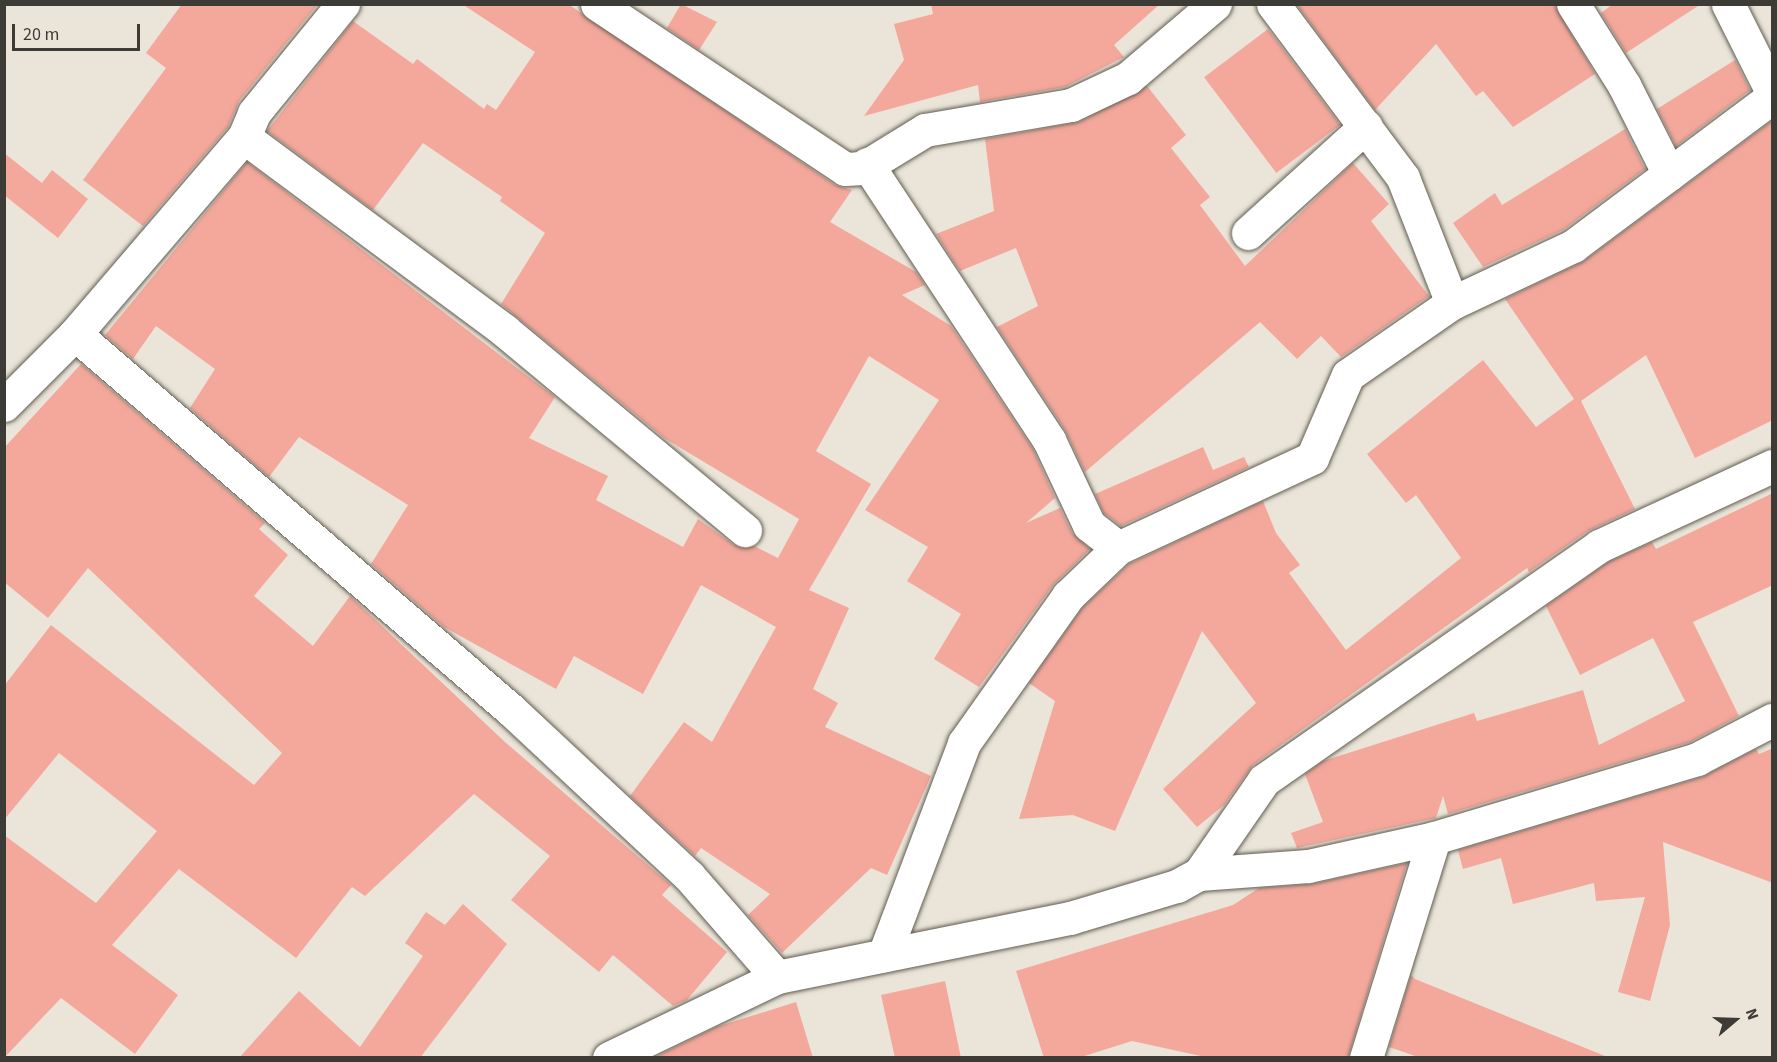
<!DOCTYPE html>
<style>
body{margin:0}
#map{position:relative;width:1777px;height:1062px;overflow:hidden;background:#eae5d8;font-family:"Source Sans 3",sans-serif}
div>[style]{position:absolute}
[style*='--x']{left:calc(var(--x)*1px);top:calc(var(--y)*1px);width:calc(var(--w)*1px);rotate:calc(var(--a)*1deg)}
.building>*{inset:0;background:#f4a89c;transform-origin:0 0}
.roads{filter:drop-shadow(0 0 2px #615c51) drop-shadow(0 0 2px #615c51)}
.street>*{height:33px;margin:-16.5px;padding:0 16.5px;transform-origin:16.5px;border-radius:16.5px;background:#fff}
span{translate:-50% -50%;white-space:nowrap;text-align:center;line-height:1.15;-webkit-text-stroke:4.5px #eae5d8;paint-order:stroke}
.frame{position:absolute;inset:0;border:6px solid #3d3b36;pointer-events:none}
.north{position:absolute;left:1705px;top:990px;width:60px;height:60px;-webkit-text-stroke:4px #eae5d8;paint-order:stroke;rotate:71deg;font-size:16px;font-weight:700;line-height:24px;text-align:center;color:#3d3b36}
.north::after{content:'';display:block;margin:auto;width:21px;height:27px;background:#3d3b36;clip-path:polygon(50% 0,100% 100%,50% 72%,0 100%)}
.scale{position:absolute;left:12px;top:24px;width:128px;height:27px;box-sizing:border-box;border:3px solid #3d3b36;border-top:0;padding-left:8px;font-size:18px;line-height:21px;white-space:nowrap;color:#3d3b36;-webkit-text-stroke:4px #eae5d8;paint-order:stroke}
</style>
<div id="map">
<div class="building">
<div style="clip-path:polygon(182px 4px,318px 4px,239px 101px,228px 127px,143px 226px,83px 180px,166px 68px,146px 53px)"></div>
<div style="clip-path:polygon(462px 4px,568px 4px,835px 185px,852px 190px,830px 222px,916px 272px,925px 285px,902px 295px,951px 326px,1033px 449px,1055px 498px,1026px 523px,1060px 508px,1072px 533px,1090px 549px,1053px 585px,979px 687px,934px 659px,961px 614px,907px 581px,928px 547px,865px 510px,939px 400px,869px 356px,816px 451px,871px 484px,809px 590px,849px 608px,813px 689px,838px 703px,825px 727px,931px 776px,887px 875px,871px 868px,782px 953px,748px 915px,770px 894px,701px 848px,695px 856px,630px 796px,684px 722px,712px 742px,776px 627px,701px 585px,643px 694px,574px 656px,556px 689px,444px 627px,371px 564px,408px 505px,299px 437px,269px 477px,190px 408px,215px 369px,156px 326px,133px 359px,105px 335px,247px 162px,555px 397px,529px 438px,608px 476px,596px 500px,683px 547px,698px 519px,734px 545px,754px 546px,778px 558px,799px 519px,664px 438px,501px 304px,545px 233px,500px 201px,502px 197px,423px 143px,373px 210px,267px 131px,353px 21px,413px 64px,417px 59px,484px 109px,487px 104px,496px 110px,535px 52px)"></div>
<div style="clip-path:polygon(681px 4px,717px 22px,699px 50px,667px 28px)"></div>
<div style="clip-path:polygon(931px 4px,1160px 4px,1114px 45px,1124px 57px,1065px 87px,980px 102px,978px 85px,864px 116px,904px 60px,894px 24px,933px 14px)"></div>
<div style="clip-path:polygon(1554px 4px,1595px 74px,1513px 127px,1483px 91px,1476px 96px,1436px 44px,1375px 110px,1297px 5px)"></div>
<div style="clip-path:polygon(1613px 4px,1701px 4px,1626px 53px,1601px 13px)"></div>
<div style="left:1268px;top:29px;width:120px;height:80px;rotate:53deg"></div>
<div style="clip-path:polygon(1735px 60px,1750px 90px,1676px 146px,1657px 109px)"></div>
<div style="clip-path:polygon(1147px 86px,1186px 135px,1171px 148px,1210px 197px,1200px 205px,1245px 266px,1353px 163px,1389px 204px,1371px 221px,1429px 296px,1341px 357px,1321px 336px,1297px 359px,1260px 322px,1085px 472px,1065px 430px,997px 327px,1038px 306px,1016px 248px,960px 271px,936px 234px,994px 211px,985px 139px,1079px 122px)"></div>
<div style="clip-path:polygon(1773px 120px,1773px 420px,1695px 458px,1646px 355px,1581px 401px,1635px 509px,1588px 531px,1529px 572px,1527px 568px,1253px 765px,1224px 805px,1197px 827px,1163px 789px,1256px 703px,1202px 631px,1115px 831px,1073px 815px,1019px 819px,1055px 701px,1029px 683px,1082px 608px,1129px 564px,1263px 501px,1276px 533px,1300px 565px,1289px 573px,1346px 650px,1461px 558px,1416px 495px,1406px 503px,1367px 454px,1483px 360px,1536px 427px,1574px 399px,1505px 299px,1584px 261px)"></div>
<div style="clip-path:polygon(1625px 129px,1645px 169px,1563px 230px,1483px 267px,1453px 223px,1495px 193px,1502px 205px)"></div>
<div style="clip-path:polygon(4px 153px,42px 183px,52px 170px,88px 199px,58px 238px,4px 195px)"></div>
<div style="clip-path:polygon(81px 364px,265px 523px,259px 529px,288px 555px,254px 596px,313px 646px,350px 596px,505px 742px,671px 885px,662px 895px,727px 952px,687px 1000px,673px 1006px,613px 955px,599px 972px,511px 900px,550px 856px,474px 794px,365px 896px,352px 887px,296px 958px,179px 869px,112px 945px,178px 995px,135px 1054px,61px 998px,4px 1058px,4px 835px,96px 903px,157px 831px,59px 753px,4px 820px,4px 686px,51px 625px,254px 785px,282px 753px,88px 568px,48px 618px,4px 582px,4px 448px)"></div>
<div style="clip-path:polygon(1203px 447px,1213px 470px,1244px 457px,1249px 467px,1121px 526px,1104px 513px,1095px 494px)"></div>
<div style="clip-path:polygon(1773px 493px,1773px 585px,1693px 622px,1739px 716px,1690px 742px,1448px 814px,1443px 796px,1436px 818px,1297px 848px,1291px 833px,1323px 822px,1305px 774px,1323px 761px,1474px 713px,1477px 721px,1583px 690px,1599px 745px,1685px 701px,1653px 638px,1580px 675px,1546px 606px,1608px 562px,1652px 542px,1656px 549px)"></div>
<div style="clip-path:polygon(1773px 748px,1773px 883px,1663px 842px,1670px 925px,1650px 1001px,1618px 992px,1645px 897px,1596px 901px,1594px 883px,1513px 904px,1501px 858px,1463px 869px,1458px 850px,1702px 777px,1756px 749px,1759px 754px)"></div>
<div style="clip-path:polygon(1407px 863px,1348px 1058px,1210px 1058px,1132px 1041px,1078px 1058px,1044px 1058px,1016px 971px,1233px 905px,1259px 888px,1312px 884px)"></div>
<div style="clip-path:polygon(463px 904px,507px 944px,420px 1058px,239px 1058px,299px 991px,360px 1047px,423px 956px,405px 943px,426px 912px,445px 925px)"></div>
<div style="clip-path:polygon(1411px 975px,1415px 979px,1610px 1058px,1421px 1058px,1389px 1047px)"></div>
<div style="clip-path:polygon(945px 981px,961px 1058px,895px 1058px,881px 995px)"></div>
<div style="clip-path:polygon(796px 1002px,813px 1058px,653px 1058px,716px 1027px)"></div>
</div>
<div class="roads">
<div class="street">
<div style="--x:597;--y:4;--w:298;--a:33.6"></div>
<div style="--x:845;--y:169;--w:18;--a:-3"></div>
<div style="--x:863;--y:168;--w:73;--a:-31.5"></div>
<div style="--x:925;--y:130;--w:148;--a:-9.7"></div>
<div style="--x:1071;--y:105;--w:63;--a:-25.3"></div>
<div style="--x:1128;--y:78;--w:114;--a:-40.4"></div>
<div style="--x:1273;--y:4;--w:217;--a:53.2"></div>
<div style="--x:1403;--y:178;--w:134;--a:68.6"></div>
<div style="--x:1573;--y:4;--w:96;--a:57.8"></div>
<div style="--x:1624;--y:85;--w:100;--a:63.2"></div>
<div style="--x:1728;--y:4;--w:98;--a:63.4"></div>
<div style="--x:244;--y:137;--w:325;--a:36.6"></div>
<div style="--x:505;--y:331;--w:312;--a:39.7"></div>
<div style="--x:867;--y:164;--w:331;--a:56.6"></div>
<div style="--x:1049;--y:440;--w:94;--a:64.8"></div>
<div style="--x:1089;--y:525;--w:37;--a:38"></div>
<div style="--x:1248;--y:233;--w:159;--a:-42.2"></div>
<div style="--x:75;--y:334;--w:576;--a:40.77"></div>
<div style="--x:511;--y:710;--w:243;--a:43"></div>
<div style="--x:689;--y:876;--w:134;--a:48.9"></div>
<div style="--x:4;--y:405;--w:100;--a:-45"></div>
<div style="--x:75;--y:334;--w:260;--a:-49.4"></div>
<div style="--x:244;--y:137;--w:26;--a:-67"></div>
<div style="--x:254;--y:113;--w:141;--a:-50.8"></div>
<div style="--x:1199;--y:874;--w:114;--a:-55.3"></div>
<div style="--x:1264;--y:780;--w:409;--a:-34.9"></div>
<div style="--x:1599;--y:546;--w:191;--a:-24.8"></div>
<div style="--x:884;--y:955;--w:227;--a:-69.3"></div>
<div style="--x:964;--y:743;--w:180;--a:-54.7"></div>
<div style="--x:1068;--y:596;--w:69;--a:-43.8"></div>
<div style="--x:1118;--y:548;--w:214;--a:-24.9"></div>
<div style="--x:1312;--y:458;--w:90;--a:-66.6"></div>
<div style="--x:1348;--y:375;--w:126;--a:-34.7"></div>
<div style="--x:1452;--y:303;--w:134;--a:-25.2"></div>
<div style="--x:1573;--y:246;--w:249;--a:-36.8"></div>
<div style="--x:609;--y:1058;--w:187;--a:-25.7"></div>
<div style="--x:777;--y:977;--w:299;--a:-11.4"></div>
<div style="--x:1070;--y:918;--w:112;--a:-16.7"></div>
<div style="--x:1177;--y:886;--w:25;--a:-29"></div>
<div style="--x:1199;--y:874;--w:109;--a:-4.2"></div>
<div style="--x:1308;--y:866;--w:129;--a:-12.5"></div>
<div style="--x:1434;--y:838;--w:275;--a:-16.7"></div>
<div style="--x:1697;--y:759;--w:85;--a:-27.5"></div>
<div style="--x:1366;--y:1058;--w:230;--a:-72.8"></div>
</div>
</div>
<div class="frame"></div>
<div class="north">N</div>
<div class="scale">20 m</div>
</div>
